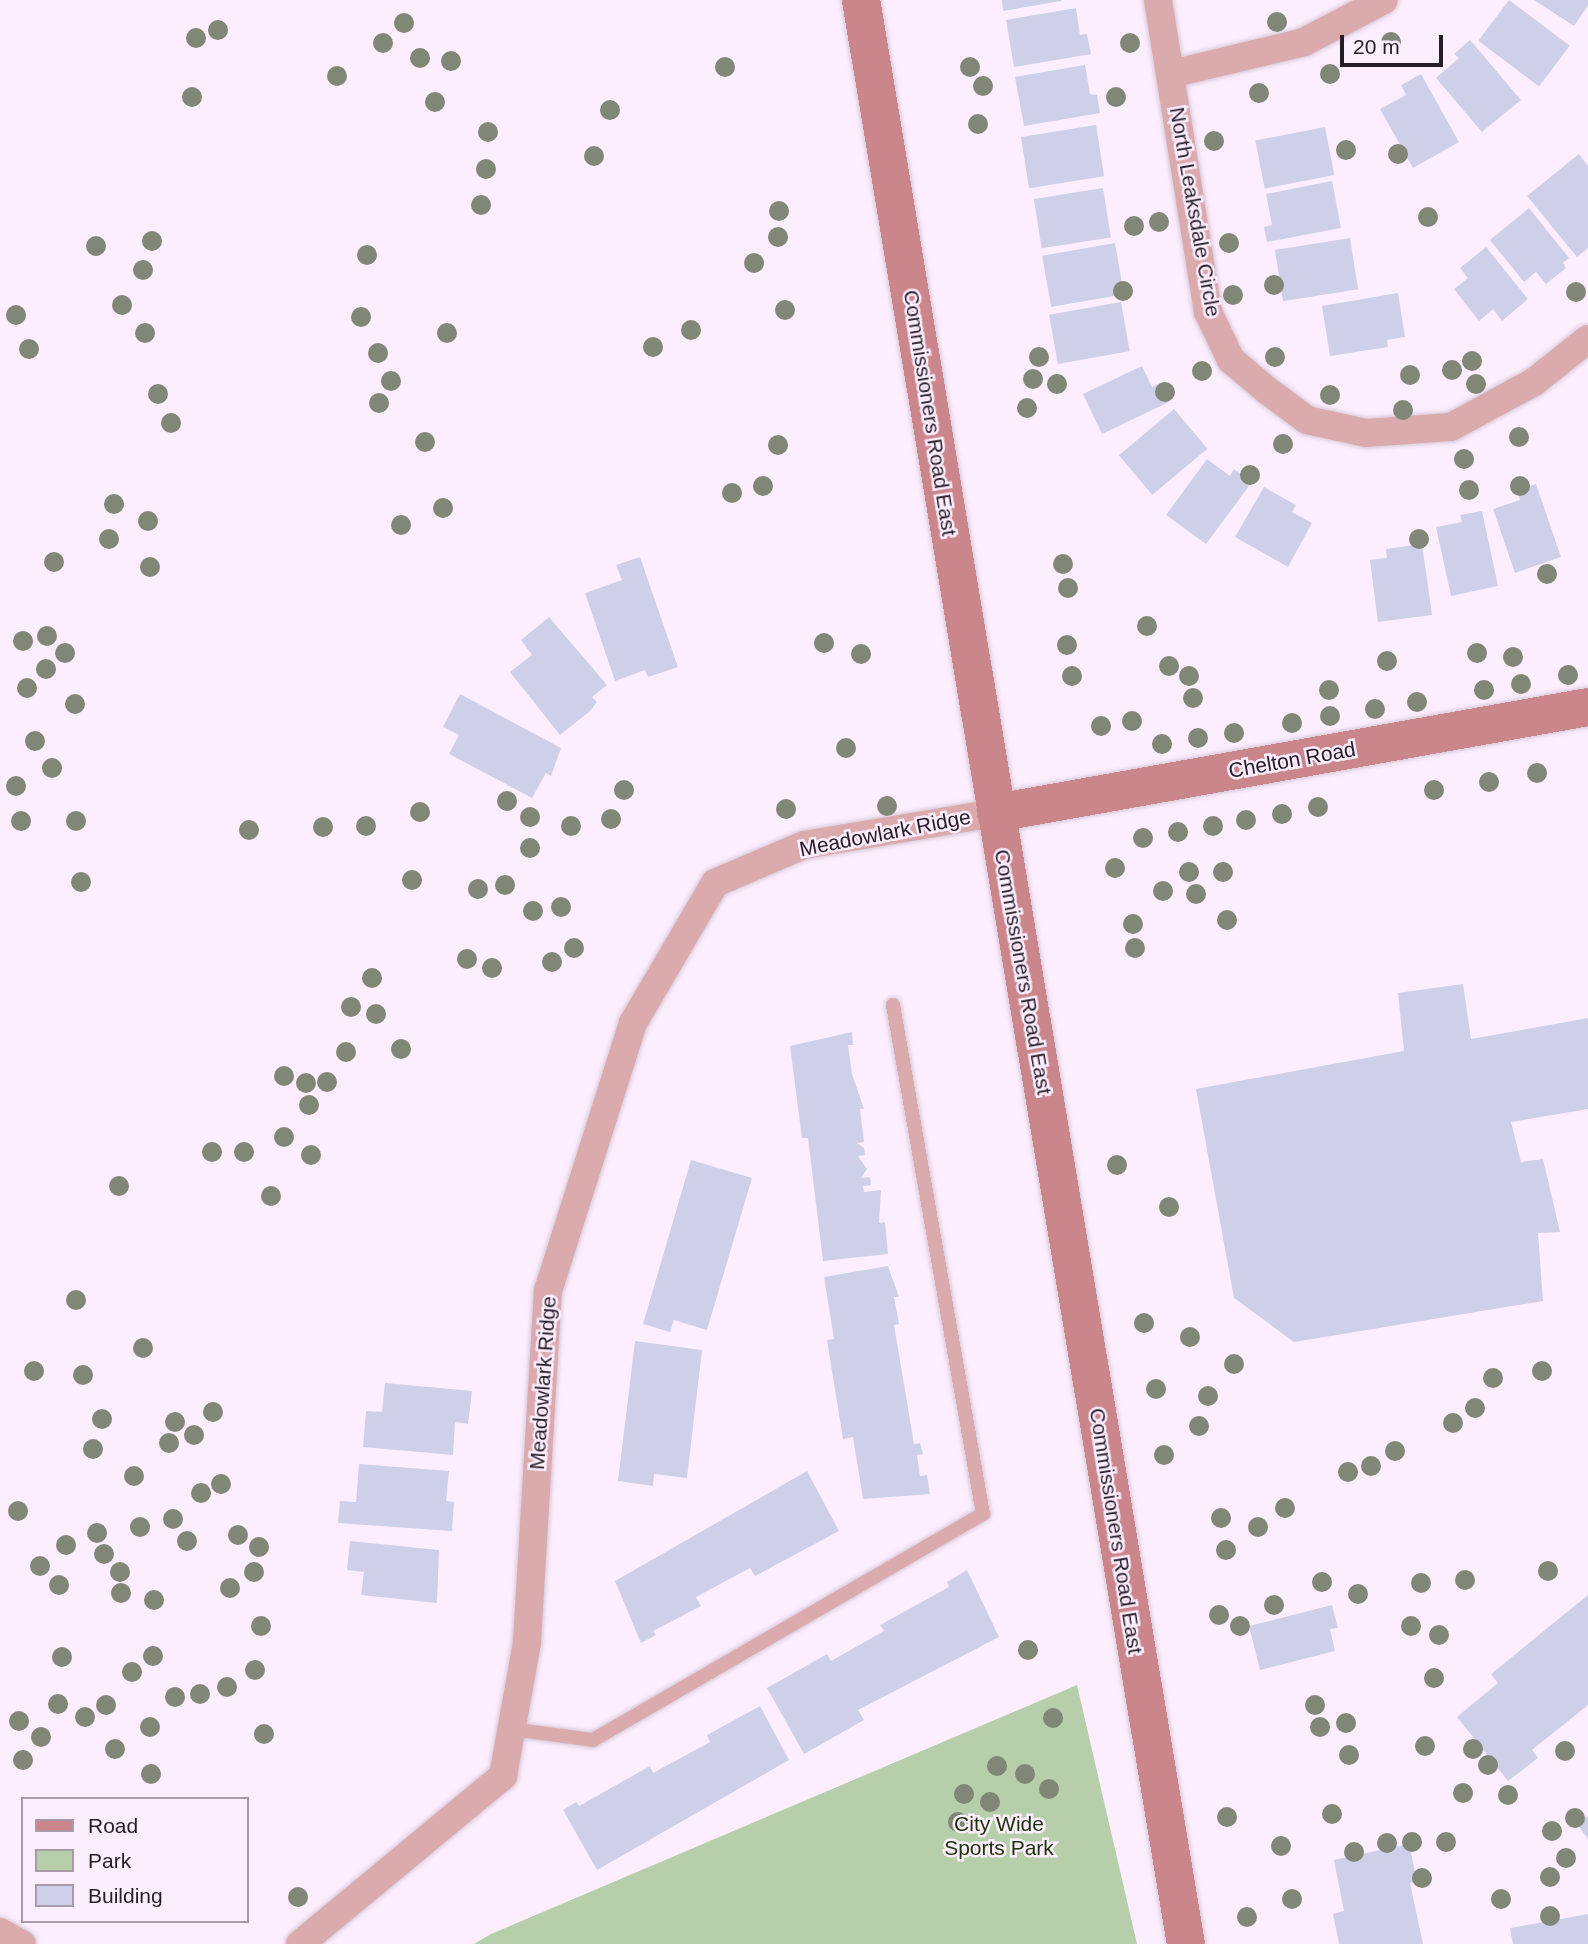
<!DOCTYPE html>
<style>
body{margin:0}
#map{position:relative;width:1588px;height:1944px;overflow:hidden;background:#fdeeff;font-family:Helvetica,sans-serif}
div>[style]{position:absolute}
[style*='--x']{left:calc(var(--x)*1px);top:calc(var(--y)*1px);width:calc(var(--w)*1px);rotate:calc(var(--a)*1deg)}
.green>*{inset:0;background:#b6ceaa}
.building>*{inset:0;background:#ced0e9;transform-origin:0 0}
.roads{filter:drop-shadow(0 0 2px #d6c9d8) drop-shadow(0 0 2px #d6c9d8)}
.lane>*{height:14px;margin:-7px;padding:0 7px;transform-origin:7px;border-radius:7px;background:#daaaad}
.street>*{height:28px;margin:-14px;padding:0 14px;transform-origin:14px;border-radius:14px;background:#daaaad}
.secondary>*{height:38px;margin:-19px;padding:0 19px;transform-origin:19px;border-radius:19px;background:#ca868b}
.trees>*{width:20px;height:20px;margin:-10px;border-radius:50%;background:#808776}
span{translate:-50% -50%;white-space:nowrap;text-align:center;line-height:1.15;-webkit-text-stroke:5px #fdeeff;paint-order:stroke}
.street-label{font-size:21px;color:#251e26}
.park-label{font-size:21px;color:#193306}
.legend{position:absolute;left:21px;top:1797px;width:228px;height:126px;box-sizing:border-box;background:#fdeeff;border:2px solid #a79ba8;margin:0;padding:9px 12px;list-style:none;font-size:21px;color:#251e26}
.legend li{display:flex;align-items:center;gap:14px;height:35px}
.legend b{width:35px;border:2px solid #a79ba8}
.scale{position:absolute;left:1340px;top:35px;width:103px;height:32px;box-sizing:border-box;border:4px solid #251e26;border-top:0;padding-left:9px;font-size:21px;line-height:24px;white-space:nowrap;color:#251e26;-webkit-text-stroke:5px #fdeeff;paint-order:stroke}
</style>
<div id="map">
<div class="green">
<div style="clip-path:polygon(1077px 1685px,1137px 1944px,474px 1944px,491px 1934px)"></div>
</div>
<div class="building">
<div style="clip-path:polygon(1002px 0,1061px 0,1061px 1px,1003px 11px)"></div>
<div style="left:1509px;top:0;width:76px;height:51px;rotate:37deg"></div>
<div style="clip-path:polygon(1534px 0,1588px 0,1588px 5px,1574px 26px)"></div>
<div style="clip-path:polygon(1076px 8px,1080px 35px,1087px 34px,1091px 54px,1014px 67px,1006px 20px)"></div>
<div style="clip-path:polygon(1470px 40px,1521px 100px,1482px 132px,1436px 78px,1459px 58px,1454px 54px)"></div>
<div style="clip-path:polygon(1085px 65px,1090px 94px,1097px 95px,1100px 113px,1024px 126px,1015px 77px)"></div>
<div style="clip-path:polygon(1421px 74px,1459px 142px,1413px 168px,1380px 109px,1406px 95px,1401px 85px)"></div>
<div style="left:1096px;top:125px;width:52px;height:76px;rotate:81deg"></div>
<div style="left:1325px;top:127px;width:49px;height:71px;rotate:79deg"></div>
<div style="clip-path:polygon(1579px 154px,1588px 166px,1588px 248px,1577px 257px,1527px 196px)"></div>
<div style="clip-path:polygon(1332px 181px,1341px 228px,1267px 242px,1264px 227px,1272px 225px,1266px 194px)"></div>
<div style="left:1103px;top:188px;width:50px;height:70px;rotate:81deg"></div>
<div style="clip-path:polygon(1529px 208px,1569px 258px,1563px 263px,1566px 268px,1546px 284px,1536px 272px,1524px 282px,1490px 240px)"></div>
<div style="left:1350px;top:238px;width:52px;height:76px;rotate:81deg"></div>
<div style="left:1115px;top:243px;width:52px;height:74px;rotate:80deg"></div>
<div style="clip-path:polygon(1486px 247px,1528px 299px,1502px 321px,1493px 309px,1479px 321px,1454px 289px,1468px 278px,1460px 268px)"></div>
<div style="clip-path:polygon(1398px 293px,1405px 337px,1387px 340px,1388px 347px,1330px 356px,1322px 306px)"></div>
<div style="left:1121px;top:302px;width:50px;height:73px;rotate:80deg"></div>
<div style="clip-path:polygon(1142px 366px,1152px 387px,1160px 383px,1169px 402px,1102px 434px,1083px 394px)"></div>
<div style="left:1174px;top:409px;width:52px;height:72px;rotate:50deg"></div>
<div style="clip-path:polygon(1207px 459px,1230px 476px,1234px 469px,1252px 482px,1206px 544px,1166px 515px)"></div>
<div style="clip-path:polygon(1536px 484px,1561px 557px,1515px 573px,1493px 509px,1520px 500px,1517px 490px)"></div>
<div style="clip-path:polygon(1264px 487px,1296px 505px,1292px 512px,1312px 523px,1288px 567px,1235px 537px)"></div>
<div style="clip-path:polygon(1482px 511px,1498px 586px,1451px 596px,1436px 527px,1462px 522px,1460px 515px)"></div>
<div style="clip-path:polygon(1422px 544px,1432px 615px,1378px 622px,1370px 560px,1387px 558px,1386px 549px)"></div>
<div style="clip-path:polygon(640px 557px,678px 667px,648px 677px,645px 670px,615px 681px,585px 593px,622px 580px,616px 565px)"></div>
<div style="clip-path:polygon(549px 617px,607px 685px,592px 697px,597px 702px,590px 711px,560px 735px,510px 672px,532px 655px,521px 640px)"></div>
<div style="clip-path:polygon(460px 694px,561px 748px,551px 776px,546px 773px,532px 798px,449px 754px,459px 735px,443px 727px)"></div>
<div style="clip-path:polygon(1463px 984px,1471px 1039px,1588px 1018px,1588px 1109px,1511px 1122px,1521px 1162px,1543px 1159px,1560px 1232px,1538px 1233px,1543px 1301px,1294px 1342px,1234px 1298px,1196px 1089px,1404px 1051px,1398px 993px)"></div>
<div style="clip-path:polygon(852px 1032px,853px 1045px,848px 1045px,852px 1074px,864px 1109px,860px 1109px,864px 1142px,857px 1143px,864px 1148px,865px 1155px,858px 1156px,867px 1169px,861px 1178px,870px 1177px,871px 1185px,863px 1186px,864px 1192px,881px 1190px,879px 1223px,885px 1222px,888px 1254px,823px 1261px,808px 1138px,802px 1138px,790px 1046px)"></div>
<div style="clip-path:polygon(691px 1160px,752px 1178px,707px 1330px,674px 1320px,670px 1332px,643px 1324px)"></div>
<div style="clip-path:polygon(888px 1266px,899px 1297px,894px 1297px,899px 1324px,894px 1325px,914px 1444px,920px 1443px,923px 1454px,917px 1455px,920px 1476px,927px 1475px,930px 1494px,863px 1499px,853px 1437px,843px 1439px,827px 1340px,834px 1339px,824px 1277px)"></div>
<div style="clip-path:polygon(635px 1341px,702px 1350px,687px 1478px,654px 1474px,653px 1486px,618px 1481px)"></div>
<div style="clip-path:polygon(385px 1383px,472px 1391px,468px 1424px,455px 1422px,453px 1455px,363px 1447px,366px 1411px,382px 1412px)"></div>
<div style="clip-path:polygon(359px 1464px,449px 1471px,446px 1501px,454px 1502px,452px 1531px,338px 1523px,340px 1501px,356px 1502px)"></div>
<div style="clip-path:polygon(807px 1471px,839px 1531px,755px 1576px,750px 1568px,696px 1597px,701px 1606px,653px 1631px,656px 1635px,641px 1643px,615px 1581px)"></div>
<div style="clip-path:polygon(350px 1541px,439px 1550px,437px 1603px,361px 1595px,364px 1572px,347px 1570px)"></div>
<div style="clip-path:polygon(967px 1570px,999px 1637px,858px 1710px,864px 1720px,804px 1754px,767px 1688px,827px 1654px,831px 1661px,884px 1631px,880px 1625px,949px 1587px,947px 1582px)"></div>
<div style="clip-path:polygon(1588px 1595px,1588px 1705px,1532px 1750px,1538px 1758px,1508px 1781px,1457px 1717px,1498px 1683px,1491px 1674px)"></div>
<div style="clip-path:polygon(1332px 1605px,1338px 1628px,1330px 1629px,1335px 1651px,1260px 1670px,1249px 1626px)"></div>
<div style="clip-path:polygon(760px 1706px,789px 1760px,597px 1870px,563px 1810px,576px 1802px,579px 1806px,650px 1766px,653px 1773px,710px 1742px,707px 1735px)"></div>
<div style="clip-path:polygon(1588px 1816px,1588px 1839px,1577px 1824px)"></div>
<div style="clip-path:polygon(1409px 1844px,1417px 1881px,1410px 1883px,1423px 1944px,1339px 1944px,1333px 1914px,1344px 1911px,1334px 1860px)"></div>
<div style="clip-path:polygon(1588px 1914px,1588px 1944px,1513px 1944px,1510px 1928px)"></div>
</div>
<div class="roads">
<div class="lane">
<div style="--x:511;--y:1729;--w:83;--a:7.6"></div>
<div style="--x:593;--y:1740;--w:451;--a:-30.1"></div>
<div style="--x:983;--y:1514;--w:517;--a:-100.03"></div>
</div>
<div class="street">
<div style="--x:1158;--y:0;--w:316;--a:80.9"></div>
<div style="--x:1208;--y:312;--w:53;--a:64.4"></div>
<div style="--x:1231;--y:360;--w:48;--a:40"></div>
<div style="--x:1268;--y:391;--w:49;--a:36.6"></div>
<div style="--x:1307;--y:420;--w:60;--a:12.4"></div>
<div style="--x:1366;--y:433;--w:85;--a:-4"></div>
<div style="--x:1451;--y:427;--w:94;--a:-28.5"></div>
<div style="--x:1534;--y:382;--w:69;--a:-38.5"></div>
<div style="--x:1171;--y:74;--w:137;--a:-13.5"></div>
<div style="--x:1304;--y:42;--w:90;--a:-27.7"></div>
<div style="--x:0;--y:1932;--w:25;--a:29"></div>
<div style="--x:300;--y:1944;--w:264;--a:-39.6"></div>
<div style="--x:503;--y:1776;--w:136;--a:-79.8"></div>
<div style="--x:527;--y:1642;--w:352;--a:-86.6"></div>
<div style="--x:548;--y:1291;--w:281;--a:-72.4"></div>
<div style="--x:633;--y:1023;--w:162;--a:-59.6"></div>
<div style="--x:715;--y:883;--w:97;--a:-23.1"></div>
<div style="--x:804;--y:845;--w:195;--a:-9.5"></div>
</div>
<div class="secondary">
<div style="--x:861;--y:0;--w:1971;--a:80.51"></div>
<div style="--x:996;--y:813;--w:601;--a:-10.15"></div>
</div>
</div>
<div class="trees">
<div style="left:1277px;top:22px"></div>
<div style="left:404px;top:23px"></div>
<div style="left:218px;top:30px"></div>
<div style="left:196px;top:38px"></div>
<div style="left:1391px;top:42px"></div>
<div style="left:383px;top:43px"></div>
<div style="left:1130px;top:43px"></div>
<div style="left:420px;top:58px"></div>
<div style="left:451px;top:61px"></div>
<div style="left:725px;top:67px"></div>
<div style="left:970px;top:67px"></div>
<div style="left:1330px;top:74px"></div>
<div style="left:337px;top:76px"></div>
<div style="left:983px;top:86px"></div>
<div style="left:1259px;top:93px"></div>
<div style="left:192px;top:97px"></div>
<div style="left:1116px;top:97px"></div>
<div style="left:435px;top:102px"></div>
<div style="left:610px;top:110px"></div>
<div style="left:978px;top:124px"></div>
<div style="left:488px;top:132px"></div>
<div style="left:1214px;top:141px"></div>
<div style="left:1346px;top:150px"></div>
<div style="left:1398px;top:154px"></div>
<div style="left:594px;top:156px"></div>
<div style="left:486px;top:169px"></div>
<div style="left:481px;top:205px"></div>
<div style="left:779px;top:211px"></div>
<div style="left:1428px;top:217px"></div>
<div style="left:1159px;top:222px"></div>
<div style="left:1134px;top:226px"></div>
<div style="left:778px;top:237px"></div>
<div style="left:152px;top:241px"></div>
<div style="left:1229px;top:243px"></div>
<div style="left:96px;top:246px"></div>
<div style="left:367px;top:255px"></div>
<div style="left:754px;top:263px"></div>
<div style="left:143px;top:270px"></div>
<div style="left:1274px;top:285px"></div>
<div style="left:1123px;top:291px"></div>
<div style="left:1576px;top:292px"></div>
<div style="left:1233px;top:295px"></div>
<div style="left:122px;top:305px"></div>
<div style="left:785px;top:310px"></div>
<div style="left:16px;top:315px"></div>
<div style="left:361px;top:317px"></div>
<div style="left:691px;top:330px"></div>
<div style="left:145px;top:333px"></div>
<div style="left:447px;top:333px"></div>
<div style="left:653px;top:347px"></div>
<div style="left:29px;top:349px"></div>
<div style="left:378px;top:353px"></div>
<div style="left:1039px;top:357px"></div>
<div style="left:1275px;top:357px"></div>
<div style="left:1472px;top:361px"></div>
<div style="left:1452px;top:370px"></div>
<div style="left:1202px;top:371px"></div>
<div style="left:1410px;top:375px"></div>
<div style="left:1033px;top:379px"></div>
<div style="left:391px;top:381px"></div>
<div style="left:1057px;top:384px"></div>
<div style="left:1476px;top:384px"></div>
<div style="left:1165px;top:392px"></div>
<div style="left:158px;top:394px"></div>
<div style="left:1330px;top:395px"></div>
<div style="left:379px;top:403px"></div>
<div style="left:1027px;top:408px"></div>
<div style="left:1403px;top:410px"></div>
<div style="left:171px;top:423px"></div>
<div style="left:1519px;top:437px"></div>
<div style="left:425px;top:442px"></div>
<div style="left:1283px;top:444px"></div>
<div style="left:778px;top:445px"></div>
<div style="left:1464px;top:459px"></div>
<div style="left:1250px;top:475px"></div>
<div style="left:763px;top:486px"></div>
<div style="left:1520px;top:486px"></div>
<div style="left:1469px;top:490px"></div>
<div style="left:732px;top:493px"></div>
<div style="left:114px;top:504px"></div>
<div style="left:443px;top:508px"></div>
<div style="left:148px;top:521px"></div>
<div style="left:401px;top:525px"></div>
<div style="left:109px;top:539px"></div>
<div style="left:1419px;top:539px"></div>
<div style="left:54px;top:562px"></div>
<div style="left:1063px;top:564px"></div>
<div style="left:150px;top:567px"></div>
<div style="left:1547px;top:574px"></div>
<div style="left:1068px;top:588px"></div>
<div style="left:1147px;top:626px"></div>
<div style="left:47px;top:636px"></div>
<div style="left:23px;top:641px"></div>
<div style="left:824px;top:643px"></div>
<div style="left:1067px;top:645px"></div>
<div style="left:65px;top:653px"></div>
<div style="left:1477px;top:653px"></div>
<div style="left:861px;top:654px"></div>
<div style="left:1513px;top:657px"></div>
<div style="left:1387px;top:661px"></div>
<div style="left:1169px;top:666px"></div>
<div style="left:46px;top:669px"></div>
<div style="left:1568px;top:675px"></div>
<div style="left:1072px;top:676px"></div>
<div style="left:1189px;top:676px"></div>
<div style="left:1521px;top:684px"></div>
<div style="left:27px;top:688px"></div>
<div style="left:1329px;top:690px"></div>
<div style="left:1484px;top:690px"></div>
<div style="left:1193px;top:698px"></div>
<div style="left:1417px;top:702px"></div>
<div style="left:75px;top:704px"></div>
<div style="left:1375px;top:709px"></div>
<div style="left:1330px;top:716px"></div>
<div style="left:1132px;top:721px"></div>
<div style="left:1292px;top:723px"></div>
<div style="left:1101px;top:726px"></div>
<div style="left:1234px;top:733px"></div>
<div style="left:1198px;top:738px"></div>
<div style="left:35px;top:741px"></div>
<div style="left:1162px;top:744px"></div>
<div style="left:846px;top:748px"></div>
<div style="left:52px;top:768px"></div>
<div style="left:1537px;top:773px"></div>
<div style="left:1489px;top:782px"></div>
<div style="left:16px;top:786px"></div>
<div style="left:624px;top:790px"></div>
<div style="left:1434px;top:790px"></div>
<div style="left:507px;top:801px"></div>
<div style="left:887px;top:806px"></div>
<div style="left:1318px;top:807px"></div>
<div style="left:786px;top:809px"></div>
<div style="left:420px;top:812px"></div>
<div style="left:1282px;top:814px"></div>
<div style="left:530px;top:817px"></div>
<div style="left:611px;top:819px"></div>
<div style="left:1246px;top:820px"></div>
<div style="left:21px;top:821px"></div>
<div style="left:76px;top:821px"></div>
<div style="left:366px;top:826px"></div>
<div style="left:571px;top:826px"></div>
<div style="left:1213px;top:826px"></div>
<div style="left:323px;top:827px"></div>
<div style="left:249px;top:830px"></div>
<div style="left:1178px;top:832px"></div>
<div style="left:1143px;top:838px"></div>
<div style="left:530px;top:848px"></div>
<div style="left:1115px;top:868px"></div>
<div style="left:1189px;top:872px"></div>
<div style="left:1223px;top:872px"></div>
<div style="left:412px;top:880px"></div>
<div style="left:81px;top:882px"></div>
<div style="left:505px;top:885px"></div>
<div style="left:478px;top:889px"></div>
<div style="left:1163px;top:891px"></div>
<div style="left:1196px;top:894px"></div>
<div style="left:561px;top:907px"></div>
<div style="left:533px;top:911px"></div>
<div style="left:1227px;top:920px"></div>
<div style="left:1133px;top:924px"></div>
<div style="left:574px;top:948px"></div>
<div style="left:1135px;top:948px"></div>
<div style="left:467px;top:959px"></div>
<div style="left:552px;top:962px"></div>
<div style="left:492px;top:968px"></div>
<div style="left:372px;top:978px"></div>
<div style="left:351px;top:1007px"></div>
<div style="left:376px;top:1014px"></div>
<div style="left:401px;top:1049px"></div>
<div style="left:346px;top:1052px"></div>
<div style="left:284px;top:1076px"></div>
<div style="left:327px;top:1082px"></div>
<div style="left:306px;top:1083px"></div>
<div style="left:309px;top:1105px"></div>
<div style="left:284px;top:1137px"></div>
<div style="left:212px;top:1152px"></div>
<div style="left:244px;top:1152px"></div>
<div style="left:311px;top:1155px"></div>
<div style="left:1117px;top:1165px"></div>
<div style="left:119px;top:1186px"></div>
<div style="left:271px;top:1196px"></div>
<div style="left:1169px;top:1207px"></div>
<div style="left:76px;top:1300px"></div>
<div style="left:1144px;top:1323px"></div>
<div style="left:1190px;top:1337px"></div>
<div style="left:143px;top:1348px"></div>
<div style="left:1234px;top:1364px"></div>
<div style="left:34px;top:1371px"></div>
<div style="left:1542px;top:1371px"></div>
<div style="left:83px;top:1375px"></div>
<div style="left:1493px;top:1378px"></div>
<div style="left:1156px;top:1389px"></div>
<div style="left:1208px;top:1396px"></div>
<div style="left:1475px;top:1408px"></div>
<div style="left:213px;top:1412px"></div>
<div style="left:102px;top:1419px"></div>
<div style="left:175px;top:1422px"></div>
<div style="left:1453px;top:1423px"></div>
<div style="left:1199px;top:1426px"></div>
<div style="left:194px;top:1435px"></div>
<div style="left:169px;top:1443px"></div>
<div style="left:93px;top:1449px"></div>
<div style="left:1395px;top:1451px"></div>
<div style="left:1164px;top:1455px"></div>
<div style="left:1371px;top:1466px"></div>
<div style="left:1348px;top:1472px"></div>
<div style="left:134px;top:1476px"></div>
<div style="left:221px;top:1484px"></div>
<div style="left:201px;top:1493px"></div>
<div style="left:1285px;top:1508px"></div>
<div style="left:18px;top:1511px"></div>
<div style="left:1221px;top:1518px"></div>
<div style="left:173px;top:1519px"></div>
<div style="left:140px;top:1527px"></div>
<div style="left:1258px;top:1527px"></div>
<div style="left:97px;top:1533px"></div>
<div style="left:238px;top:1535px"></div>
<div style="left:187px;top:1541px"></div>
<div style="left:66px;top:1545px"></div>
<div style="left:259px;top:1547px"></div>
<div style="left:1226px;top:1550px"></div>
<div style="left:104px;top:1554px"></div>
<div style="left:40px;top:1566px"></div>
<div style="left:1548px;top:1571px"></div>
<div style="left:120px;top:1572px"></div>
<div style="left:254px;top:1572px"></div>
<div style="left:1465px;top:1580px"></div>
<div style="left:1322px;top:1582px"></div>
<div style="left:1421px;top:1583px"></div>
<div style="left:59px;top:1585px"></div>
<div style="left:230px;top:1588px"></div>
<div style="left:121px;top:1593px"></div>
<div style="left:1358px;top:1594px"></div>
<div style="left:154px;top:1600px"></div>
<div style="left:1274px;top:1605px"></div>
<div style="left:1219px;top:1615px"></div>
<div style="left:261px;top:1626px"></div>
<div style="left:1240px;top:1626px"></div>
<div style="left:1411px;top:1626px"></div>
<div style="left:1439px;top:1635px"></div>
<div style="left:1028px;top:1650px"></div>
<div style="left:153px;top:1656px"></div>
<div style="left:62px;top:1657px"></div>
<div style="left:255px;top:1670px"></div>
<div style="left:132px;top:1672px"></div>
<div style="left:1434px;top:1678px"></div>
<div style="left:227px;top:1687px"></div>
<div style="left:200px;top:1694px"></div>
<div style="left:175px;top:1697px"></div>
<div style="left:58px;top:1704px"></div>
<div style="left:106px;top:1705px"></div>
<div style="left:1315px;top:1705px"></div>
<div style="left:85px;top:1717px"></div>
<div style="left:1053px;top:1718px"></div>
<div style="left:19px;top:1721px"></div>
<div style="left:1346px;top:1723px"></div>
<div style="left:150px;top:1727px"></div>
<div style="left:1320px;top:1727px"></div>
<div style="left:264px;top:1734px"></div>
<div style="left:41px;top:1737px"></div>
<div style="left:1425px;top:1746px"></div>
<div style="left:115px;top:1749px"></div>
<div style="left:1473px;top:1749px"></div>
<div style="left:1565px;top:1751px"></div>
<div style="left:1349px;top:1755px"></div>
<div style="left:23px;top:1760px"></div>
<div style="left:1488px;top:1765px"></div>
<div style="left:997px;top:1766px"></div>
<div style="left:151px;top:1774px"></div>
<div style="left:1025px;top:1774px"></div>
<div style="left:1049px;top:1789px"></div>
<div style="left:1463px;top:1793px"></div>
<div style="left:964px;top:1794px"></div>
<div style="left:1508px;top:1795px"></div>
<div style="left:990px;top:1802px"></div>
<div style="left:1332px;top:1814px"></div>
<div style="left:1227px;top:1817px"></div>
<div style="left:1575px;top:1818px"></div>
<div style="left:958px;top:1822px"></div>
<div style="left:1552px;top:1831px"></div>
<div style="left:1412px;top:1842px"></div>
<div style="left:1446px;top:1842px"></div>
<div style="left:1387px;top:1843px"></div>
<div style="left:1281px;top:1846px"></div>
<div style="left:1354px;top:1852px"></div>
<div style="left:1566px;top:1858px"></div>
<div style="left:1550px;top:1877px"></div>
<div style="left:1422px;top:1878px"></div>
<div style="left:298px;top:1897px"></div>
<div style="left:1292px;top:1899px"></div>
<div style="left:1501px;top:1899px"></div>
<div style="left:1550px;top:1916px"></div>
<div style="left:1247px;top:1917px"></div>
</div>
<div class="street-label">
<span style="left:1195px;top:212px;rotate:80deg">North Leaksdale Circle</span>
<span style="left:930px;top:413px;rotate:81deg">Commissioners Road East</span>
<span style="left:1292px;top:760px;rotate:-10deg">Chelton Road</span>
<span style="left:885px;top:833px;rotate:-11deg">Meadowlark Ridge</span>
<span style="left:1023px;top:972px;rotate:80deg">Commissioners Road East</span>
<span style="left:543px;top:1383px;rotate:-86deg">Meadowlark Ridge</span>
<span style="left:1116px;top:1531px;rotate:81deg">Commissioners Road East</span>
</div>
<div class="park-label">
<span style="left:999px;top:1836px">City Wide<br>Sports Park</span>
</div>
<ul class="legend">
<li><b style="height:9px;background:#ca868b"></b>Road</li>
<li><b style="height:19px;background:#b6ceaa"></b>Park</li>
<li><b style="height:19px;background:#ced0e9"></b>Building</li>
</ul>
<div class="scale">20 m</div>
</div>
